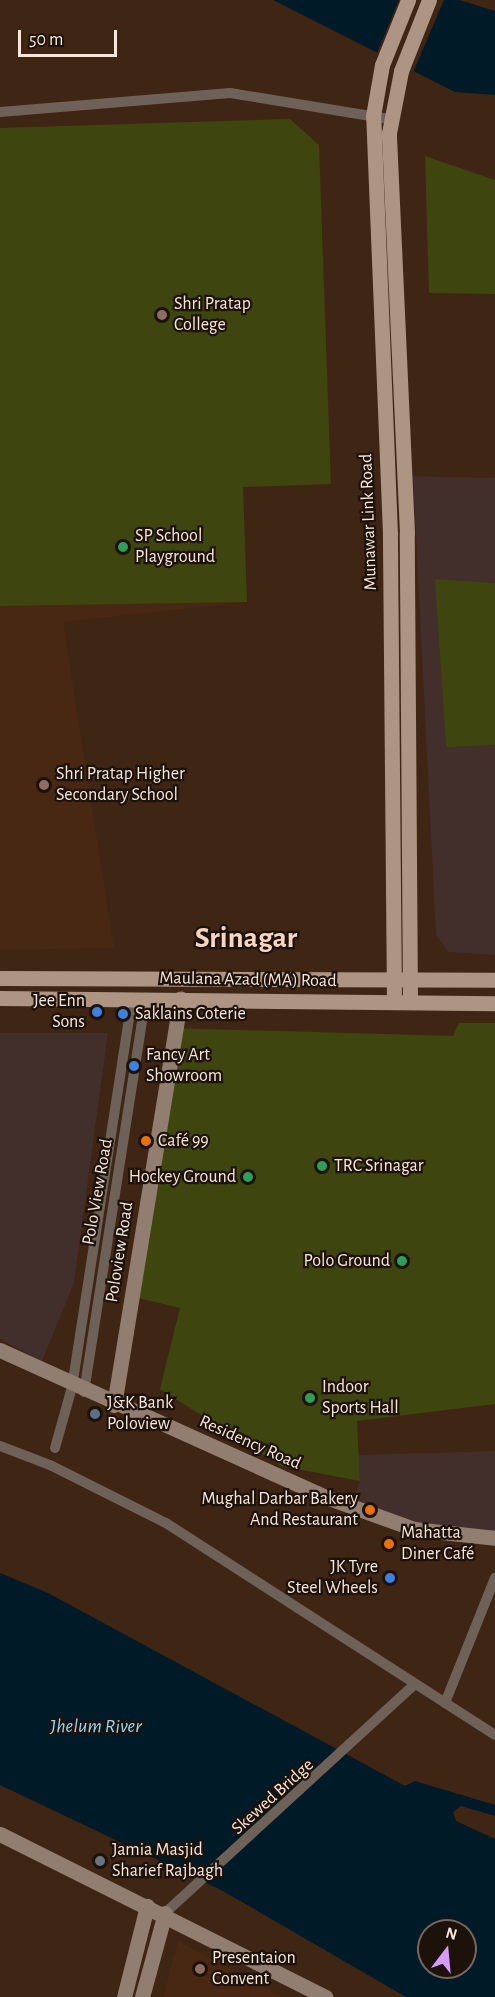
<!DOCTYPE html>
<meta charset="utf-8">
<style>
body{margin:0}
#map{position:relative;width:495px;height:1997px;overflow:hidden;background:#3f2514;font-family:"Alegreya Sans",sans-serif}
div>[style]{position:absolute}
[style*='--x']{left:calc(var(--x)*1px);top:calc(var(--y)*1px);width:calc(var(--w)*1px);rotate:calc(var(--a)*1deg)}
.commercial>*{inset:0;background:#422e2a}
.built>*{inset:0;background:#482812}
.green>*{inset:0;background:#3e450e}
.water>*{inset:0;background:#001a28}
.pier>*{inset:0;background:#3f2514}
.street>*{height:10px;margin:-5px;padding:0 5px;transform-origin:5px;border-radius:5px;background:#6e6158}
.secondary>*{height:15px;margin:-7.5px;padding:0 7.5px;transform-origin:7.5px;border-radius:7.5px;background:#927e70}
.primary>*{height:15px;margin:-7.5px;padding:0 7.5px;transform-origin:7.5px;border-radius:7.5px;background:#ae9482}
.dots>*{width:16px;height:16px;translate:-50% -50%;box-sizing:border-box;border:3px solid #1d120a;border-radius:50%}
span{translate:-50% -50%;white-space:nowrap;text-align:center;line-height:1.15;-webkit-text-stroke:4.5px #1d120a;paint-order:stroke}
.poi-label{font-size:18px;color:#f8e6dc}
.left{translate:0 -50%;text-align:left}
.right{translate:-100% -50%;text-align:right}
.street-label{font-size:18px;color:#f8e6dc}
.water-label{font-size:20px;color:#94d7fc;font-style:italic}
.town-label{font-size:30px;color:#f8d5c0;font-weight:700}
.north{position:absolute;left:417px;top:1919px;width:60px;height:60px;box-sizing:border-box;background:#1d120a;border:2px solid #75675e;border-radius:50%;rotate:16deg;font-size:16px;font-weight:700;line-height:24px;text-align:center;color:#f8e6dc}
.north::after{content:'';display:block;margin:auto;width:21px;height:27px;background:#d39cfd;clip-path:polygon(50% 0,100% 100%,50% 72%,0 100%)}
.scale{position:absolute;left:18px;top:30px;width:99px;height:27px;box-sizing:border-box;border:3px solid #f8e6dc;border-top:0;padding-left:8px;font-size:18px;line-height:21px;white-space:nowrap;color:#f8e6dc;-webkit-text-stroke:4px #1d120a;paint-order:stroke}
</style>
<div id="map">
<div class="commercial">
<div style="clip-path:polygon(413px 476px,495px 478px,495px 955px,449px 952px,436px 936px)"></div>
<div style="clip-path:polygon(0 1033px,108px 1033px,74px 1283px,42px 1361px,0 1339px)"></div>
<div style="clip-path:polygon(495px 1451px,495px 1532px,419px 1524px,352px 1500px,360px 1481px,358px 1455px)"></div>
</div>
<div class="built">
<div style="clip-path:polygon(290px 119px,319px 145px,170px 487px,243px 487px,247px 602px,63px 622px,114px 948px,0 950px,0 128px)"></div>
<div style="clip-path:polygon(178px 1941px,282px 1997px,163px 1997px)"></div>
</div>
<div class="green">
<div style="clip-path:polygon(290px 119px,319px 145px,331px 484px,243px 487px,247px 602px,0 606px,0 128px)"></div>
<div style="clip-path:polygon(425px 156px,495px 180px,495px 294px,429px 293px)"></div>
<div style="clip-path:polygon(435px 579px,495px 583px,495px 745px,446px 747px)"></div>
<div style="clip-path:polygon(459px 1023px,495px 1023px,495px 1404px,357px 1421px,360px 1481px,281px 1466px,160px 1389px,180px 1308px,130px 1296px,170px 1028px,453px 1036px)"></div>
</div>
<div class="water">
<div style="clip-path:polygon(273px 0,459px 0,495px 11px,495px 95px,455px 92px)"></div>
<div style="clip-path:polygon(evenodd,0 1573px,48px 1593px,405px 1786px,415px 1781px,495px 1805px,495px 1816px,461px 1806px,453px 1812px,456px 1821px,495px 1839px,495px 1997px,406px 1997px,223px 1891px,0 1785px,0 1573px,429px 1931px,465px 1931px,465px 1967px,429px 1967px,429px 1931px)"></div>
</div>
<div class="pier">
<div style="clip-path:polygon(399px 0,444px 0,412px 75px,375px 58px)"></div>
</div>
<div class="street">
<div style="--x:0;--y:112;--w:231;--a:-4.7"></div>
<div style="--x:230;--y:93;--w:161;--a:9.3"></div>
<div style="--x:84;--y:1392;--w:399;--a:-81.1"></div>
<div style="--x:0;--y:1446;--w:53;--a:20.8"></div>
<div style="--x:50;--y:1465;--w:130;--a:26.6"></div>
<div style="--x:166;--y:1523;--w:391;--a:32.8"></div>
<div style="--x:55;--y:1448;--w:63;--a:-74.4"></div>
<div style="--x:72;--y:1387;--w:394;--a:-81.2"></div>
<div style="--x:445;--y:1703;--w:135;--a:-68.2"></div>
<div style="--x:165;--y:1913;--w:339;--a:-42.5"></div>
</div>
<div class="secondary">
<div style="--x:0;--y:1350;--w:354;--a:24.3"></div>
<div style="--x:323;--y:1496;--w:97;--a:19.9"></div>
<div style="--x:414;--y:1529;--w:81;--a:6.3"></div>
<div style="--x:114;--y:1405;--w:412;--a:-80.7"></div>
<div style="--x:0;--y:1834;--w:364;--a:26.6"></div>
<div style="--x:124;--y:1997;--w:94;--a:-75.8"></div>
<div style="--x:142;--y:1997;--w:87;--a:-74.7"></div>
</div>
<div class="primary">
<div style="--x:0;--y:978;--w:495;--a:0.2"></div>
<div style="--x:0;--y:998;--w:495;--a:0.6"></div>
<div style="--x:394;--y:1002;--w:468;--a:-90.5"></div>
<div style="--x:390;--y:534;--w:418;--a:-92.3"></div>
<div style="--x:373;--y:116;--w:52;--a:-80"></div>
<div style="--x:382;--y:65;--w:70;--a:-68.2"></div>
<div style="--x:410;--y:1002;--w:469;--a:-90.4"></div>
<div style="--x:407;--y:533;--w:400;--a:-92.6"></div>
<div style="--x:389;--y:133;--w:63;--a:-79"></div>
<div style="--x:401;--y:71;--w:76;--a:-68.5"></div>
</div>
<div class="dots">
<div style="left:162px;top:315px;background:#8d6e63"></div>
<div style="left:123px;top:547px;background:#2e9e5b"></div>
<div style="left:44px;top:785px;background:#8d6e63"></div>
<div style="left:97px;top:1012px;background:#3f7fe0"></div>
<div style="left:123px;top:1014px;background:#3f7fe0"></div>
<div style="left:134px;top:1066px;background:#3f7fe0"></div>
<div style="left:146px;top:1141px;background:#e8710a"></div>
<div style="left:322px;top:1166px;background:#2e9e5b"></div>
<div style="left:248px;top:1177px;background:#2e9e5b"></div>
<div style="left:402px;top:1261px;background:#2e9e5b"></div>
<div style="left:310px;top:1398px;background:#2e9e5b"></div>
<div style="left:95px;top:1414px;background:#5c6f8a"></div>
<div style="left:370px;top:1510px;background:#e8710a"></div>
<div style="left:389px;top:1544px;background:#e8710a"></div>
<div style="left:390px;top:1578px;background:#3f7fe0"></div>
<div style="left:100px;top:1861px;background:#6b7280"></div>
<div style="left:200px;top:1969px;background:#8d6e63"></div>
</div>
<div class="poi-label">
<span class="left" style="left:174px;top:315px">Shri Pratap<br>College</span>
<span class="left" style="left:135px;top:547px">SP School<br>Playground</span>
<span class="left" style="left:56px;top:785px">Shri Pratap Higher<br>Secondary School</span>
<span class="right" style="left:85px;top:1012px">Jee Enn<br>Sons</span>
<span class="left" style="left:135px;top:1014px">Saklains Coterie</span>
<span class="left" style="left:146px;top:1066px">Fancy Art<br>Showroom</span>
<span class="left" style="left:158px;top:1141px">Café 99</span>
<span class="left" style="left:334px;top:1166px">TRC Srinagar</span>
<span class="right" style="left:236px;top:1177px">Hockey Ground</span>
<span class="right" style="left:390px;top:1261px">Polo Ground</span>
<span class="left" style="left:322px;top:1398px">Indoor<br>Sports Hall</span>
<span class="left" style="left:107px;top:1414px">J&amp;K Bank<br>Poloview</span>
<span class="right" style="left:358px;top:1510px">Mughal Darbar Bakery<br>And Restaurant</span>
<span class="left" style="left:401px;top:1544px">Mahatta<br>Diner Café</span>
<span class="right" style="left:378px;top:1578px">JK Tyre<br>Steel Wheels</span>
<span class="left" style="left:112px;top:1861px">Jamia Masjid<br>Sharief Rajbagh</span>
<span class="left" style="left:212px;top:1969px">Presentaion<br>Convent</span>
</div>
<div class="street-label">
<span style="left:369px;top:522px;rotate:-92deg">Munawar Link Road</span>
<span style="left:248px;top:980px;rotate:1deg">Maulana Azad (MA) Road</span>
<span style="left:98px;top:1192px;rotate:-80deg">Polo View Road</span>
<span style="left:120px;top:1252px;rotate:-81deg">Poloview Road</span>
<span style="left:250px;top:1443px;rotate:24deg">Residency Road</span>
<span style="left:273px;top:1797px;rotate:-42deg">Skewed Bridge</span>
</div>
<div class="water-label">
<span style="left:96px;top:1726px">Jhelum River</span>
</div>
<div class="town-label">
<span style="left:246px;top:938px">Srinagar</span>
</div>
<div class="north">N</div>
<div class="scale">50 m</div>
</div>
